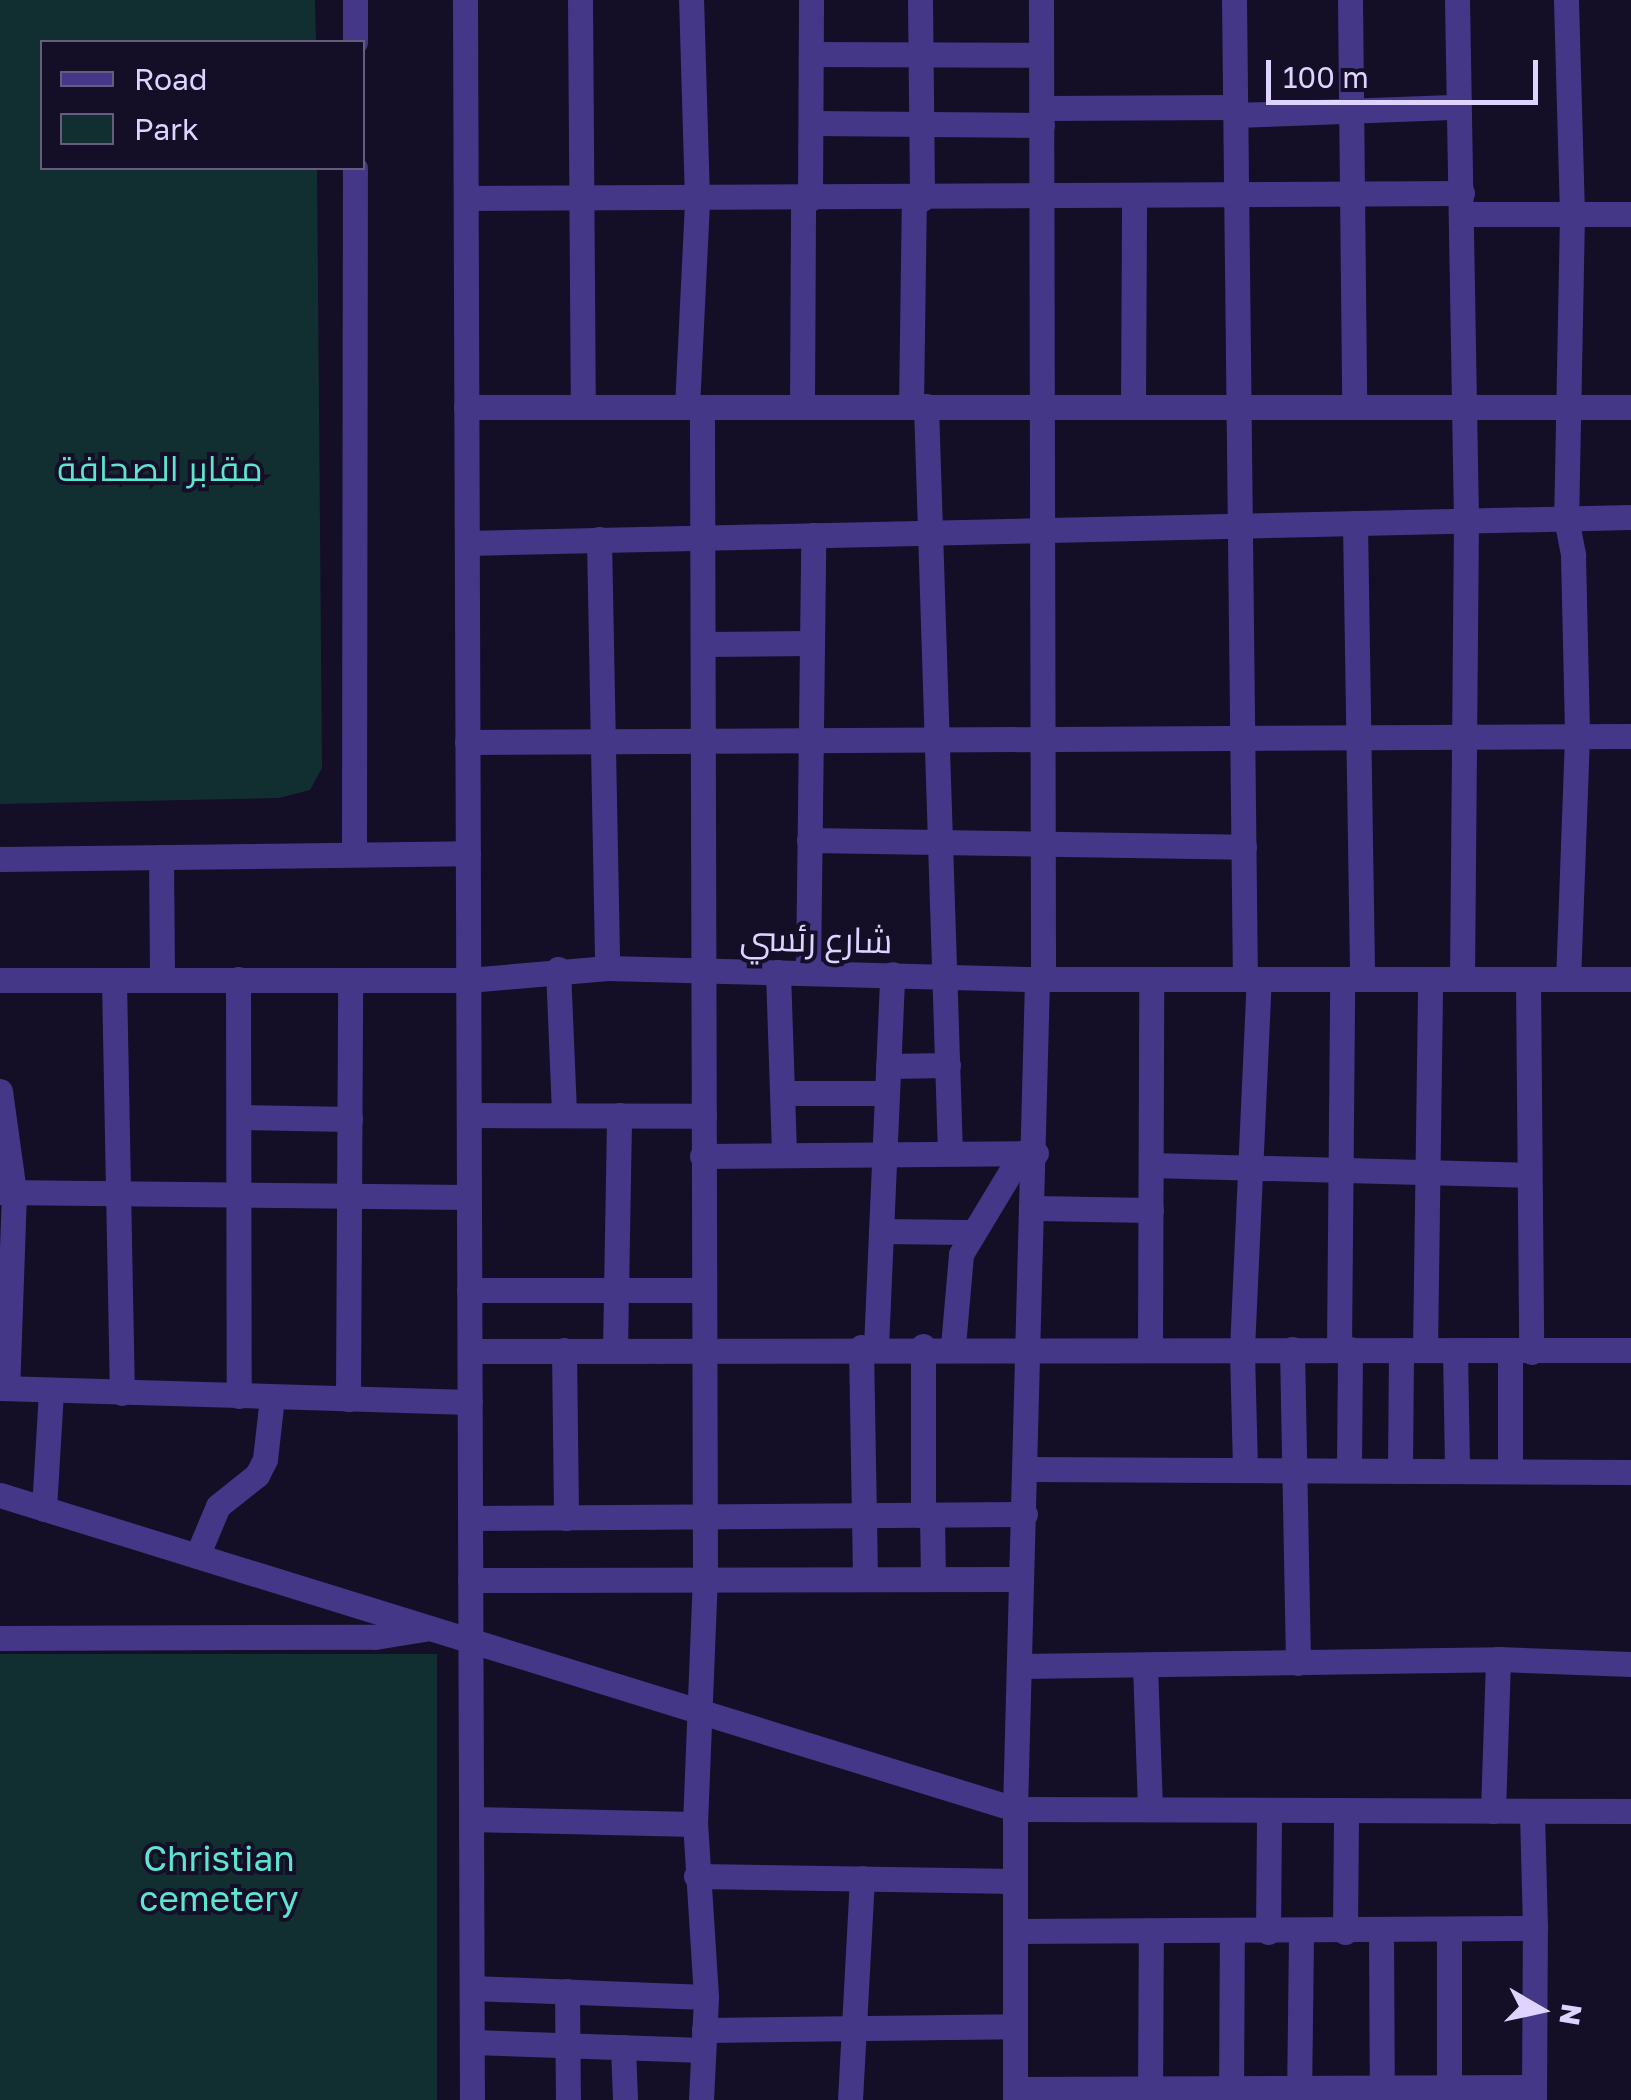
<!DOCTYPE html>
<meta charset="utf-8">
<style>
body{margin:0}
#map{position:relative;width:1631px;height:2100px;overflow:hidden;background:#150e27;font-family:"Golos Text",Cairo,sans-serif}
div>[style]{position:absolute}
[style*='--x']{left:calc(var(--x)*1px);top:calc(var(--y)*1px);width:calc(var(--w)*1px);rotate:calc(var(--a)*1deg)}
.green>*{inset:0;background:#112f31;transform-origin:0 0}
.minor>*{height:25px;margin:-12.5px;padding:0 12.5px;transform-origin:12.5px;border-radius:12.5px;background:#443788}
span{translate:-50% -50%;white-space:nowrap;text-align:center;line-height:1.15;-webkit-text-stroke:8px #150e27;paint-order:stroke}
.park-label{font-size:35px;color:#5be5d2}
.street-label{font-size:35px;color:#ded4ff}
.legend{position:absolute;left:40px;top:40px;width:325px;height:130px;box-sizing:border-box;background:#150e27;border:2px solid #655d7d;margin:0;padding:12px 18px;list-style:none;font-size:30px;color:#ded4ff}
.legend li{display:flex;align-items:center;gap:20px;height:50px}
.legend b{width:50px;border:2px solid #655d7d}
.north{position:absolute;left:1491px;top:1960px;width:100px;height:100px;-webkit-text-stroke:8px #150e27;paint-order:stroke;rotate:99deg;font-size:28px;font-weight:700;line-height:40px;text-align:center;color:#ded4ff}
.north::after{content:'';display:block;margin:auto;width:35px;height:45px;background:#ded4ff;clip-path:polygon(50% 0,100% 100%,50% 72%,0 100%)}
.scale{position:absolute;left:1266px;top:60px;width:272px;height:45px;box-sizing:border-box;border:5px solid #ded4ff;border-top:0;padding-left:12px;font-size:30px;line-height:35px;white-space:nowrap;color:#ded4ff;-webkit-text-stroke:8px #150e27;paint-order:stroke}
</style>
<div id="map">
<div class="green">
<div style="clip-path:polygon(0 0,315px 0,316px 42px,42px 42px,42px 168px,317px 168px,322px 768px,310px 790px,279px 798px,0 804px)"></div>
<div style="left:437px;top:1654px;width:446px;height:437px;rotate:90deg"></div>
</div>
<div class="minor">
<div style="--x:465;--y:0;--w:2100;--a:89.81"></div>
<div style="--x:580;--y:0;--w:407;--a:89.6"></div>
<div style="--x:920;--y:0;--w:199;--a:89.4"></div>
<div style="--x:1041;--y:0;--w:979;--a:89.88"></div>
<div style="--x:1234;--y:0;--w:979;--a:89.36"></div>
<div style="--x:1350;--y:0;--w:403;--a:89.4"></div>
<div style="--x:1457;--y:0;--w:520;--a:89.01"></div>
<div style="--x:1466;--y:520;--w:459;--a:90.5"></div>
<div style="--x:1566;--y:0;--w:214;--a:88.4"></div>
<div style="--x:1572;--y:214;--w:304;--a:91.1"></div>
<div style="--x:1566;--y:518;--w:38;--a:79"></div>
<div style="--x:1573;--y:555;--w:181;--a:88.7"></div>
<div style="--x:1577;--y:736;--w:243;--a:92.1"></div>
<div style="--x:355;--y:42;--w:42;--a:-90"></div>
<div style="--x:811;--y:54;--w:230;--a:0.2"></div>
<div style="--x:1042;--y:108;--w:193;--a:-0.3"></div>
<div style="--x:1235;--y:115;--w:223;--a:-2.1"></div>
<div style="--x:811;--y:123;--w:231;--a:0.5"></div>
<div style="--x:466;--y:198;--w:996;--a:-0.29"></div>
<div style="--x:810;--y:199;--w:199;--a:-89.7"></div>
<div style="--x:1463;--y:214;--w:168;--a:0"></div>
<div style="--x:1133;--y:405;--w:208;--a:-89.7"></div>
<div style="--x:802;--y:406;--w:207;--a:-89.7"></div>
<div style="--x:911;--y:406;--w:207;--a:-89.2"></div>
<div style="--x:926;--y:406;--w:747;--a:88.16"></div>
<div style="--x:466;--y:407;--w:1165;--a:0"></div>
<div style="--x:687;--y:407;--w:208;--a:-87.2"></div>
<div style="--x:697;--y:199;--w:199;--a:-91.7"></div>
<div style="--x:1355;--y:523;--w:456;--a:89.1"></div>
<div style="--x:599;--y:539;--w:429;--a:88.9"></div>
<div style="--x:467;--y:543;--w:1164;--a:-1.28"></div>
<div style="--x:703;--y:644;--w:108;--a:-0.5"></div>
<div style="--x:467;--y:742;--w:1164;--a:-0.3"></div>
<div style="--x:809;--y:840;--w:435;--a:0.9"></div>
<div style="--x:354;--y:851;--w:683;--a:-89.92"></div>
<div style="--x:161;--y:857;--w:123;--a:89.5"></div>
<div style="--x:0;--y:859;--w:468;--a:-0.7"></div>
<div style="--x:558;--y:969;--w:146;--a:87.6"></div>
<div style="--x:778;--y:972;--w:183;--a:88.1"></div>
<div style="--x:808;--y:973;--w:438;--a:-89.3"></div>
<div style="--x:238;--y:979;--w:417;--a:89.9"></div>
<div style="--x:1528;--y:979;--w:373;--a:89.5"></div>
<div style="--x:0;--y:980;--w:468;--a:0"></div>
<div style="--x:468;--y:980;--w:140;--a:-4.9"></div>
<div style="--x:607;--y:968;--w:430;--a:1.5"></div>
<div style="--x:1037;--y:979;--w:594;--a:0"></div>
<div style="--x:114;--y:980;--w:413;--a:88.9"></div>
<div style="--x:888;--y:1066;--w:60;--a:-1"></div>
<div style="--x:0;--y:1091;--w:102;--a:82.1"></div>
<div style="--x:14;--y:1192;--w:196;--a:92"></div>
<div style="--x:784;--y:1093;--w:103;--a:0"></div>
<div style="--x:470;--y:1115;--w:234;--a:0.2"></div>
<div style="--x:239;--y:1117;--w:111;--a:1"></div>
<div style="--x:702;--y:1156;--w:334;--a:-0.5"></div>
<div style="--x:1151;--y:1165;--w:377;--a:1.5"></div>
<div style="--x:0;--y:1192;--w:468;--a:0.6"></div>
<div style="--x:1035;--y:1208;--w:116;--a:1"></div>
<div style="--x:881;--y:1231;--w:88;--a:0.7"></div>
<div style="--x:469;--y:1290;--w:232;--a:0"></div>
<div style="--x:953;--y:1346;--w:92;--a:-85"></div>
<div style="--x:961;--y:1254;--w:118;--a:-58.9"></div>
<div style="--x:861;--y:1347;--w:231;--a:89"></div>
<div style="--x:876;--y:1347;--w:373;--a:-87.5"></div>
<div style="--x:1150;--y:1347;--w:368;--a:-89.8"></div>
<div style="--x:1292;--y:1349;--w:314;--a:88.9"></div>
<div style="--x:1339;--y:1349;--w:370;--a:-89.5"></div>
<div style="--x:564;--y:1350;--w:168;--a:89.3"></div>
<div style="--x:615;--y:1350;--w:235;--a:-89"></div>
<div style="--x:1425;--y:1350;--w:371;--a:-89.2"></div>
<div style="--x:470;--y:1351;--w:1161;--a:-0.05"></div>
<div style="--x:1455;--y:1351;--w:118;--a:89"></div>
<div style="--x:0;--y:1388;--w:470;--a:1.7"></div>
<div style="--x:348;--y:1399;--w:419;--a:-89.7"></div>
<div style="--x:1245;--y:1467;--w:118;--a:-91.5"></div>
<div style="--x:1242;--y:1349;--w:370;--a:-87.4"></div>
<div style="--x:1349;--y:1467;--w:118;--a:-89.5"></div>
<div style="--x:1400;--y:1468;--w:118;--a:-89.5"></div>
<div style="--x:1028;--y:1469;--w:603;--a:0.29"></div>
<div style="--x:1510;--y:1470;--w:119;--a:-90"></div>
<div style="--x:0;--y:1495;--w:1062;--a:17.19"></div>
<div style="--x:1015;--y:1809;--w:616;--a:0.19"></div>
<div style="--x:44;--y:1509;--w:119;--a:-86.6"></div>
<div style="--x:923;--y:1516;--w:170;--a:-90"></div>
<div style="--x:932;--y:1516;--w:62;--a:89.1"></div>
<div style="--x:470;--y:1518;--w:555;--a:-0.41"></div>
<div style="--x:197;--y:1556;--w:54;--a:-67.2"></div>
<div style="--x:218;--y:1506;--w:50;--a:-38.5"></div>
<div style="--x:257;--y:1475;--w:18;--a:-63"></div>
<div style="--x:265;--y:1459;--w:61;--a:-83.5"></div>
<div style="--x:470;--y:1580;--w:551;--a:-0.1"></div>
<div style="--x:0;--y:1638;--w:375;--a:-0.2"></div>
<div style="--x:375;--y:1637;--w:50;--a:-9.3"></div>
<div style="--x:1145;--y:1665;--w:142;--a:88"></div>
<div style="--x:1020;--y:1666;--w:478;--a:-0.8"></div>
<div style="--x:1498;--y:1659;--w:133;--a:2.2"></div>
<div style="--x:1493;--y:1811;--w:152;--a:-88.1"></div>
<div style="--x:471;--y:1819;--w:224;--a:1.3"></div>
<div style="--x:696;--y:1876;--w:319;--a:0.9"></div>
<div style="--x:1015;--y:1931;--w:520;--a:-0.33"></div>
<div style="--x:1535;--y:1928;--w:117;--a:-91.5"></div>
<div style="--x:1449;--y:1931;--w:169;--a:90"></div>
<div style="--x:1268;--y:1932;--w:122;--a:-89.5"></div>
<div style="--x:1345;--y:1932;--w:121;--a:-89.5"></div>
<div style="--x:1381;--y:1932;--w:168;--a:89.7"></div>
<div style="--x:472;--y:1988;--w:234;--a:2.2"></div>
<div style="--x:567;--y:1991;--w:109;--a:89.5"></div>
<div style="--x:704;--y:2030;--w:311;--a:-0.7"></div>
<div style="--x:472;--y:2042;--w:231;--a:2"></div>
<div style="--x:623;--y:2047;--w:53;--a:87.8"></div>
<div style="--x:1015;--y:2089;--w:519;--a:-0.22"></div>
<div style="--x:701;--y:2100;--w:103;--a:-87.2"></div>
<div style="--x:706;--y:1997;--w:173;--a:-93.6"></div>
<div style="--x:695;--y:1824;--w:248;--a:-87.7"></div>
<div style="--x:705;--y:1576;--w:1169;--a:-90.15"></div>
<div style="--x:850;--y:2100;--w:222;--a:-86.9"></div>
<div style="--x:1015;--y:2100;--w:291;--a:-90"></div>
<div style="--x:1015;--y:1809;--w:830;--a:-88.48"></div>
<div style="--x:1150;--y:2100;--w:167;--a:-89.7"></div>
<div style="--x:1231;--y:2100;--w:168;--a:-89.7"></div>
<div style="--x:1299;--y:2100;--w:168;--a:-89.3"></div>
<div style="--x:1534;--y:2100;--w:172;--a:-89.7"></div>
</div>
<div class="park-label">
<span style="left:160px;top:468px">مقابر الصحافة</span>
<span style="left:219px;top:1878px">Christian<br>cemetery</span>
</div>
<div class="street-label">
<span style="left:816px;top:939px;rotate:1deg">شارع رئسي</span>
</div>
<ul class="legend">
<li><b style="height:12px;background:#443788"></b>Road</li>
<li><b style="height:28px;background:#112f31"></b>Park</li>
</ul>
<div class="north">N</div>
<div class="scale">100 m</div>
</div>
